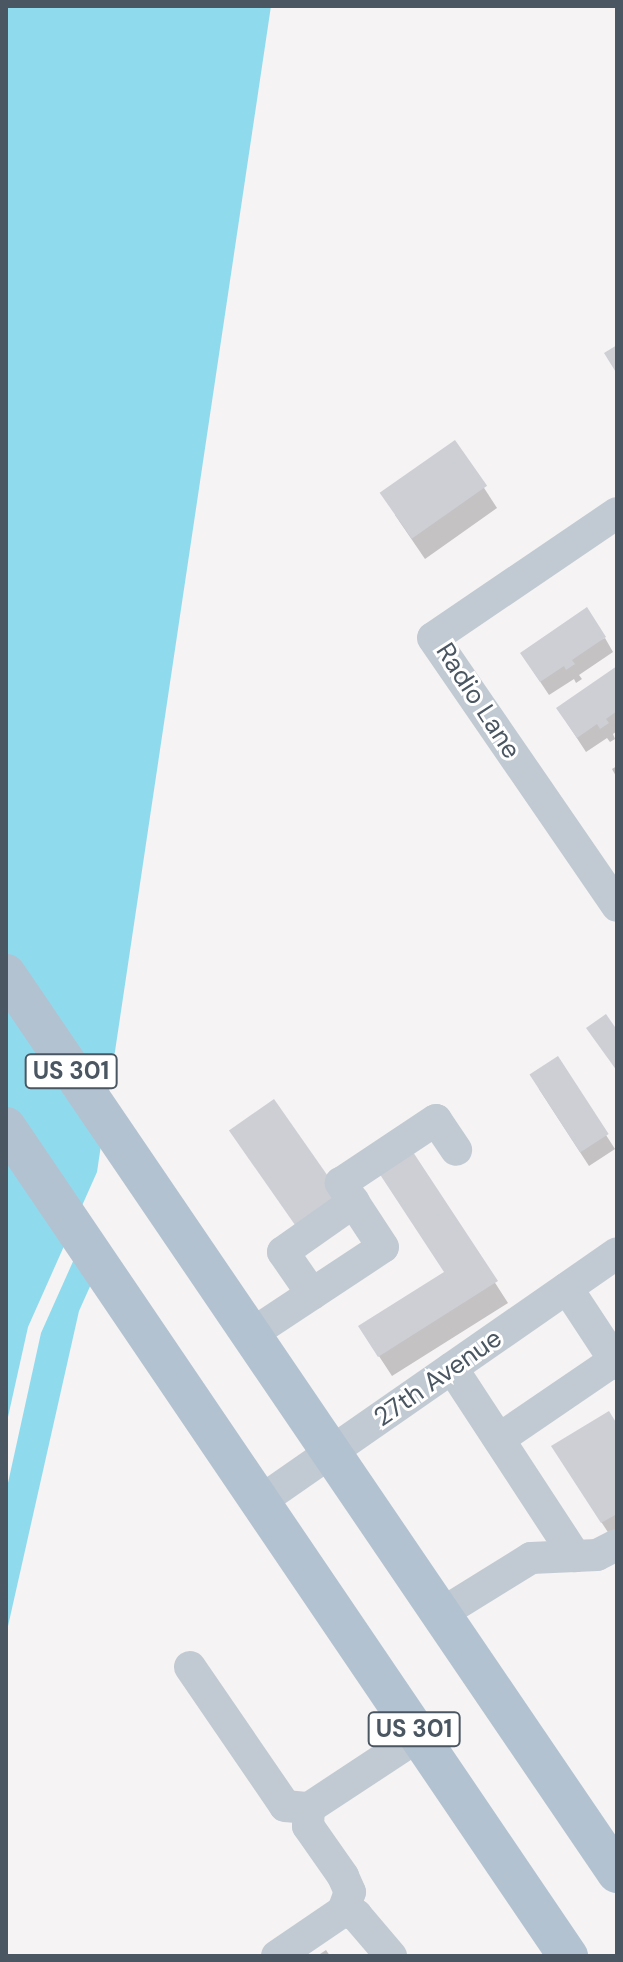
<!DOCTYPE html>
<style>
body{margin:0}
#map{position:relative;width:623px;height:1962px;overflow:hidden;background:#f5f3f3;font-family:"DM Sans",sans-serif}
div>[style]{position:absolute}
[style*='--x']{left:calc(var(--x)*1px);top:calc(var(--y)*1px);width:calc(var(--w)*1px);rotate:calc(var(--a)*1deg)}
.water>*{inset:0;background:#90daee}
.shadow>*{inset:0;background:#0003}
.building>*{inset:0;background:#cdcfd5;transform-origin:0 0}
.minor>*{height:32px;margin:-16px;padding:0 16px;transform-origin:16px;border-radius:16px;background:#c1cad2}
.major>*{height:40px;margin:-20px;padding:0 20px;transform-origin:20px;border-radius:20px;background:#b3c2d1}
span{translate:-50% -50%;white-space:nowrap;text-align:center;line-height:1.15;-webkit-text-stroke:6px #fff;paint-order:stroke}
.shield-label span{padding:2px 6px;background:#fff;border:2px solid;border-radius:6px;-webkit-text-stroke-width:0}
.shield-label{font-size:24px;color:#4a5661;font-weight:700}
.street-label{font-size:26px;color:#4a5661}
.frame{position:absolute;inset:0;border:8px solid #4a5661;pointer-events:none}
</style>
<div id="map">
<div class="water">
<div style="clip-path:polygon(6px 6px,271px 6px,97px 1172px,28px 1327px,6px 1426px)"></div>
<div style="clip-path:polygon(75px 1257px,92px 1282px,79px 1311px,6px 1635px,6px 1492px,41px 1333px)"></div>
</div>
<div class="shadow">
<div style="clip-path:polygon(455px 443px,497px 508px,425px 559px,395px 515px)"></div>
<div style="clip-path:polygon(605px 638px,613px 652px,579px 675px,582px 679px,576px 683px,574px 679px,549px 695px,531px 668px)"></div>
<div style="clip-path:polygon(617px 672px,617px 731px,613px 734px,615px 739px,610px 742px,607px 738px,586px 752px,567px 723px)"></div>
<div style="clip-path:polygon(617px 766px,617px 778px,612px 769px)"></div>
<div style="clip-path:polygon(557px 1059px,615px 1149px,589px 1166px,539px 1089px)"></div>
<div style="clip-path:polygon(413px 1155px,508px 1303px,392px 1376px,373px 1347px,445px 1273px)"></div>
<div style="clip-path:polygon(617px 1428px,617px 1541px,615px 1543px,566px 1468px)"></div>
<div style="clip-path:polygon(326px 1950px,330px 1956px,317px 1956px)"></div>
</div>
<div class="building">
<div style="clip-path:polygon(617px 345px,617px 374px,604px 353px)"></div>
<div style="left:455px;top:440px;width:56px;height:92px;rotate:55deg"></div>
<div style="clip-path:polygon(587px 607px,606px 637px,572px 660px,575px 664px,566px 670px,564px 666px,540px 682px,520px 653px)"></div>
<div style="clip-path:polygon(617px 666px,617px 711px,606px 719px,609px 723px,600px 729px,597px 724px,577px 738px,556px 708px)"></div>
<div style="clip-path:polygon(606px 1014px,617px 1030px,617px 1071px,586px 1028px)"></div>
<div style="left:558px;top:1056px;width:93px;height:34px;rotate:57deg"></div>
<div style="left:274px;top:1099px;width:118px;height:55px;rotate:55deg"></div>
<div style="clip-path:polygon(413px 1152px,498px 1281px,378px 1357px,358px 1326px,444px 1272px,379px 1173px)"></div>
<div style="clip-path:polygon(609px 1411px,617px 1424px,617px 1514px,601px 1523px,551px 1446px)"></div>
</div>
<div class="minor">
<div style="--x:617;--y:513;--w:222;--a:145.8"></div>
<div style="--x:433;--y:638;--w:325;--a:55.5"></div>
<div style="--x:567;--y:1288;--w:91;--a:56.7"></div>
<div style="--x:312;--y:1294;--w:51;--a:-124.6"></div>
<div style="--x:283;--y:1252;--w:87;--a:-35.2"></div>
<div style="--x:250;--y:1335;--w:159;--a:-33.5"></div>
<div style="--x:383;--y:1247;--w:77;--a:-123.3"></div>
<div style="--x:341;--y:1183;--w:114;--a:-33.6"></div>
<div style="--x:436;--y:1120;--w:36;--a:56"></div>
<div style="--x:452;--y:1368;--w:225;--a:56.8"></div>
<div style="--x:499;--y:1439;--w:140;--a:-34.3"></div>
<div style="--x:259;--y:1502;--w:436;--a:-34.8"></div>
<div style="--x:439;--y:1615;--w:108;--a:-31.8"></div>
<div style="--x:531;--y:1558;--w:66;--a:-2.6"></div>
<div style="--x:597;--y:1555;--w:22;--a:-27"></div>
<div style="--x:190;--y:1667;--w:168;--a:55.6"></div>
<div style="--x:285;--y:1806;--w:24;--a:5"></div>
<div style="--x:343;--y:1911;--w:20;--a:-70"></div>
<div style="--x:350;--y:1892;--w:17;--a:-114"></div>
<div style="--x:343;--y:1876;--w:61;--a:-125"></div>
<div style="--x:308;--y:1826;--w:18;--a:-87"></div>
<div style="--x:309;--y:1808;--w:131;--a:-33.4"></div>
<div style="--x:277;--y:1956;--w:80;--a:-34.3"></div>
<div style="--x:343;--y:1911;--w:14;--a:17"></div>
<div style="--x:356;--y:1915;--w:54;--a:49.5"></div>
</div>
<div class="major">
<div style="--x:6;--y:974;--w:1087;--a:55.8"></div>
<div style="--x:6;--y:1127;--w:1002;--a:55.87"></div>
</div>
<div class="shield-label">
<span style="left:71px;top:1071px">US 301</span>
<span style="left:414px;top:1729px">US 301</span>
</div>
<div class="street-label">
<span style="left:478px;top:701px;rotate:57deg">Radio Lane</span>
<span style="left:438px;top:1378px;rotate:-35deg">27th Avenue</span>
</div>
<div class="frame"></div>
</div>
